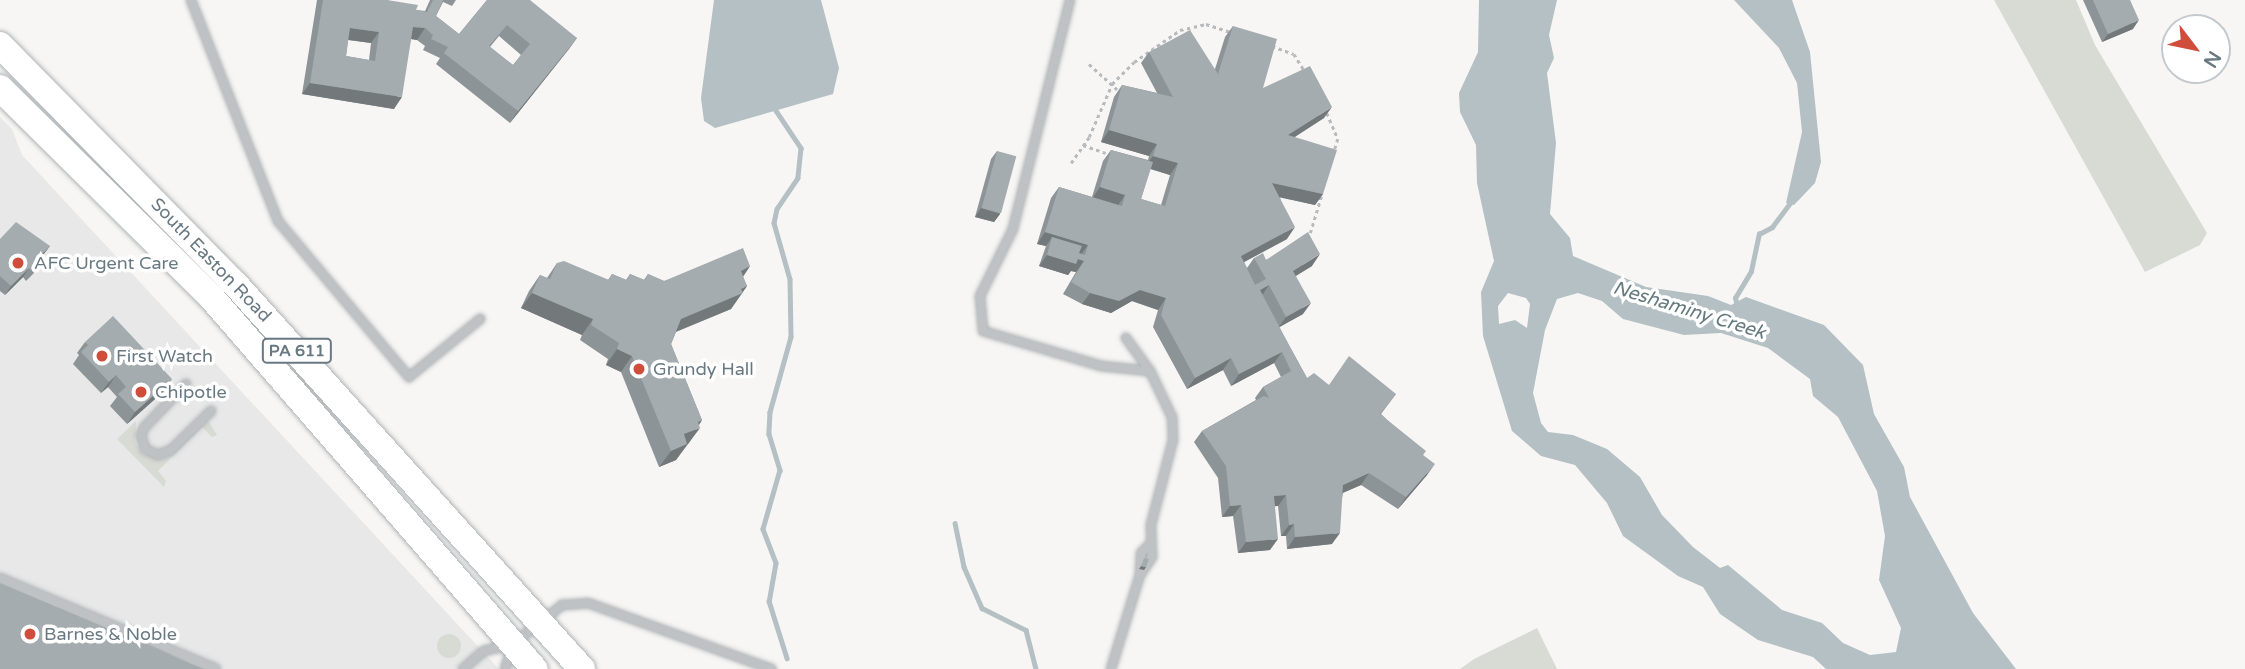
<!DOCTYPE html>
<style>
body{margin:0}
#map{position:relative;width:2245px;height:669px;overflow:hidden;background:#f7f6f4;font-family:"Varela Round",sans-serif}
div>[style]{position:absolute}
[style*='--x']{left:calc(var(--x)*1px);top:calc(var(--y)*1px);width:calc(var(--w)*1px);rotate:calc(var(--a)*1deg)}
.built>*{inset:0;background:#e7e8e7}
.green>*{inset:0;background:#d7dbd4}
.round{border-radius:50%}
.water>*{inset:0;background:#b4c0c3}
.stream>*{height:4.5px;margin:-2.25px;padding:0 2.25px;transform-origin:2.25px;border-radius:2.25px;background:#b4c0c3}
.path>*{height:2.5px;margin-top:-1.25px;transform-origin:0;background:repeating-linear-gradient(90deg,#b8bbbd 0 3.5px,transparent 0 7px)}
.roads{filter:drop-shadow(0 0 2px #b0b4b7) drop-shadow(0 0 2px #b0b4b7)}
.service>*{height:8px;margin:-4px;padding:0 4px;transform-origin:4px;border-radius:4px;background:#bec2c5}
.trunk>*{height:26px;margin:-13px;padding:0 13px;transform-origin:13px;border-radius:13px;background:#fff}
.wall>*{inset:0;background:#8d9497}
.shaded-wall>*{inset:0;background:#73787b}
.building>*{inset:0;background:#a4acb0;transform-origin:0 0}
.dots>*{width:19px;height:19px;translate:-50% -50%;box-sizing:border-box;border:4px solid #fff;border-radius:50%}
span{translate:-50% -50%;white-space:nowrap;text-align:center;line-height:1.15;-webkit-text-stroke:7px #fff;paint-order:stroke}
.shield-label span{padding:2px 5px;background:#fff;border:2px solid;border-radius:5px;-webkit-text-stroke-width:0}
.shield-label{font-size:16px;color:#697982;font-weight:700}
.street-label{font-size:18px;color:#697982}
.poi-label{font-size:18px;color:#697982}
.left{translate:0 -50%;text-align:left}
.water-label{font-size:19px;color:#657a7e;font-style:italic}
.north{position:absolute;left:2161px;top:14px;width:70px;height:70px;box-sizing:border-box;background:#fff;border:2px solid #c3c9cd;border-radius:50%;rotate:122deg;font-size:19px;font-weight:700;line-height:28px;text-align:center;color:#697982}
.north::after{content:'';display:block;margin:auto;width:24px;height:32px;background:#d04d3b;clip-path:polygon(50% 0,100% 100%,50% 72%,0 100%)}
</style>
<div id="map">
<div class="built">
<div style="clip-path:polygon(0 117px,12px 129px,22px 155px,499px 669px,0 669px)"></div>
</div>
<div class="green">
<div style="clip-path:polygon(1994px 0,2076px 0,2095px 45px,2207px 233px,2200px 245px,2145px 272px)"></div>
<div style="clip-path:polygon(207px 419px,217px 435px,212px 437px,202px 427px,158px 471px,166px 481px,164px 487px,117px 439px,136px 421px,135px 442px,142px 454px,163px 459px)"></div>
<div style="clip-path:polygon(1537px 628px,1557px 669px,1460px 669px,1474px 659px)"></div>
<div class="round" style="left:437px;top:634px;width:24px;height:24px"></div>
</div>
<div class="water">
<div style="clip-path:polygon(714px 0,821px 0,839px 68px,833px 94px,715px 128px,704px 121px,701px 98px)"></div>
<div style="clip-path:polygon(evenodd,1479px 0,1557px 0,1549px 35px,1554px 58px,1547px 73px,1556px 143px,1550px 214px,1570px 238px,1573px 256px,1646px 287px,1708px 296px,1731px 305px,1746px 297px,1824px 325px,1863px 365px,1874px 414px,1904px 467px,1910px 497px,1973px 613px,2016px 669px,1826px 669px,1813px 657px,1758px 640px,1720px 614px,1703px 587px,1678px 576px,1623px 536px,1607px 503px,1575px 465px,1541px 456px,1512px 431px,1483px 336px,1481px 292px,1494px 261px,1477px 183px,1476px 145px,1460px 112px,1459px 93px,1478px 52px,1479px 0,1508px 293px,1526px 298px,1530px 304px,1527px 328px,1515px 320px,1499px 324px,1498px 306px,1508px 293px,1479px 0,1578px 293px,1602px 301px,1623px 319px,1684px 335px,1721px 333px,1768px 348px,1810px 379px,1813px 396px,1838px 417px,1877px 491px,1885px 536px,1879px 580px,1901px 628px,1896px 652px,1870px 655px,1843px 643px,1822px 623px,1782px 610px,1728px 565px,1720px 568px,1693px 547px,1662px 515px,1640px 477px,1607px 449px,1573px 435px,1548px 432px,1541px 423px,1533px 393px,1545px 330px,1557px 299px,1578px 293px)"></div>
<div style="clip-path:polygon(1734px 0,1792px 0,1810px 52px,1821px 162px,1815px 183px,1794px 205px,1786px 203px,1802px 132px,1797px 83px,1779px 48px)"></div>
</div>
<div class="stream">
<div style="--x:775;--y:109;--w:47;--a:56.3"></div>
<div style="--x:801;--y:148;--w:30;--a:96"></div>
<div style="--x:798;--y:178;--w:37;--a:124"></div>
<div style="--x:777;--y:209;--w:14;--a:102"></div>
<div style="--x:774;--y:223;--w:58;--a:74.1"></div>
<div style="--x:790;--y:279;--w:58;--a:89"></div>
<div style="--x:791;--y:337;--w:78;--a:105.6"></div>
<div style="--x:770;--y:412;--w:22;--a:93"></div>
<div style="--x:769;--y:434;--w:38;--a:73"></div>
<div style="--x:780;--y:470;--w:61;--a:106.1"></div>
<div style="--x:763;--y:529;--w:36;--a:69"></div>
<div style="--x:776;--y:563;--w:39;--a:100"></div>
<div style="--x:769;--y:601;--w:60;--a:72.5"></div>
<div style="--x:1737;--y:306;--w:8;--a:-104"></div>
<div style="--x:1735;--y:298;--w:31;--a:-59"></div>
<div style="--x:1751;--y:271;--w:38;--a:-78"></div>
<div style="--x:1759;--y:234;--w:15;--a:-28"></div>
<div style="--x:1772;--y:227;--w:30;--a:-53"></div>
<div style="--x:955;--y:523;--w:45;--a:78.4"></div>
<div style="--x:964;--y:567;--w:45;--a:66.3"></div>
<div style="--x:982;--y:608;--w:49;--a:26.6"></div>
<div style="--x:1026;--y:630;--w:40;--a:75.6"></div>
</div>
<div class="path">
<div style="--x:1272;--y:46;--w:23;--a:20"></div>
<div style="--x:1294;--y:54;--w:19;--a:58"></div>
<div style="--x:1089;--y:64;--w:38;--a:42"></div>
<div style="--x:1327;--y:113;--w:28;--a:67"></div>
<div style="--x:1338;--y:139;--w:14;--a:107"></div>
<div style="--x:1083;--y:145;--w:24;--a:19"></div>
<div style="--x:1071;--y:163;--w:32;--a:-55"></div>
<div style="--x:1089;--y:137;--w:58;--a:-66.5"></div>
<div style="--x:1112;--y:84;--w:31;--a:-45"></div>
<div style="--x:1134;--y:62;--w:56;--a:-34.8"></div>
<div style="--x:1180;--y:30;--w:27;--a:-13"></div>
<div style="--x:1206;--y:24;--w:25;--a:18"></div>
<div style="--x:1310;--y:233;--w:39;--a:-73"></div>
</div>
<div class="roads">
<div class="service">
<div style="--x:191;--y:0;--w:238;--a:68.5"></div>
<div style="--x:278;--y:221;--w:204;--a:50"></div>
<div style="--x:409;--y:377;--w:92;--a:-39.2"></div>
<div style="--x:1070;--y:0;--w:236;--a:104"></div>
<div style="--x:1013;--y:229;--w:75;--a:116.2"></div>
<div style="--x:980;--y:296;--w:35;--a:85"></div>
<div style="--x:983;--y:331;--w:123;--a:16.5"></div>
<div style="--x:1101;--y:366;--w:49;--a:5.8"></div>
<div style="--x:186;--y:384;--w:61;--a:133.7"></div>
<div style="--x:144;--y:428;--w:8;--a:113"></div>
<div style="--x:141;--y:435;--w:15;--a:74"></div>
<div style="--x:145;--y:449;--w:14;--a:25"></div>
<div style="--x:158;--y:455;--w:14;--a:-21"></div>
<div style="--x:171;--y:450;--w:56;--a:-44.3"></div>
<div style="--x:1140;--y:575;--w:22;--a:-87"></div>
<div style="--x:1141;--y:553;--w:13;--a:-45"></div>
<div style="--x:0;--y:578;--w:234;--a:22.8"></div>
<div style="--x:463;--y:669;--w:28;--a:-41"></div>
<div style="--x:484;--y:651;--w:30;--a:-14"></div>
<div style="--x:513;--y:644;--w:63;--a:-38.5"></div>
<div style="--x:562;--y:605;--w:26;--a:-4"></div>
<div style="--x:588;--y:603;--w:195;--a:19.8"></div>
<div style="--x:505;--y:669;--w:20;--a:-72"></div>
<div style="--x:1111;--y:669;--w:98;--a:-72.9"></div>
<div style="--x:1140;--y:575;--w:22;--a:-56"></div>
<div style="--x:1152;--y:557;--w:32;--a:-92"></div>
<div style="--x:1151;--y:525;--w:88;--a:-75.5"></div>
<div style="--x:1173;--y:440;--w:23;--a:-92"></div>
<div style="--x:1172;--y:417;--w:51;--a:-115.6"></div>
<div style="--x:1150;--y:371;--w:41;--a:-126"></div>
</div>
<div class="trunk">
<div style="--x:0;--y:45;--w:337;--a:45.5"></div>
<div style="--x:236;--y:285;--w:517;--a:47.98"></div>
<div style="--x:0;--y:88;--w:298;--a:44.7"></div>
<div style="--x:212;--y:298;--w:492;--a:49"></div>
</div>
</div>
<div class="wall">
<div style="clip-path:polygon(evenodd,317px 0,387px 0,416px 10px,425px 11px,430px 0,456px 0,452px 6px,443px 2px,436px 16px,459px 34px,487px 0,577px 38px,510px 123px,436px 64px,440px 58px,423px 50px,425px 46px,417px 40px,411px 39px,394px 109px,302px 94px,317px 0,499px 36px,521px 55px,513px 65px,490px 47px,499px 36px,317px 0,348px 40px,371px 43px,369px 60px,346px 56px,348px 40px)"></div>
<div style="clip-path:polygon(2083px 0,2130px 0,2133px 29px,2102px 42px)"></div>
<div style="clip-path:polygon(evenodd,1233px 26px,1263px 88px,1324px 118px,1295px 137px,1323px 194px,1315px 205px,1280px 197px,1287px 239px,1244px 262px,1247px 268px,1254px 258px,1312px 266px,1296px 276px,1303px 314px,1279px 327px,1307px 378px,1329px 385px,1396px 394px,1381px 414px,1423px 455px,1427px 475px,1398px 509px,1361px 485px,1343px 493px,1332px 544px,1287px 549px,1286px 536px,1281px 536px,1278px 506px,1275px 506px,1270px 550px,1238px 553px,1233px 516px,1222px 517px,1218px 478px,1194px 442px,1202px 431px,1256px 400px,1255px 398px,1263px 387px,1281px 377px,1274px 363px,1231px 386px,1223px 370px,1187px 389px,1153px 327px,1158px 310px,1132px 301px,1111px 313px,1082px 304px,1063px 294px,1076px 272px,1071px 271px,1068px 275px,1039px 266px,1046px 246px,1037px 244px,1051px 198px,1059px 187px,1092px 197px,1103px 161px,1111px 150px,1148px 160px,1149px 156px,1101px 142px,1114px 97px,1122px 85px,1157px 93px,1141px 63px,1149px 52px,1215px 69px,1225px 37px,1233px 26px,1150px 169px,1170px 175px,1161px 205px,1141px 199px,1150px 169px)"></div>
<div style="clip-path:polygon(997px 151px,1000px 214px,994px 222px,975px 217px,991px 159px)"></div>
<div style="clip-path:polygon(0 239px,50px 246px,36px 263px,39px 265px,33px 274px,26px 281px,23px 277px,5px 295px,0 291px)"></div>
<div style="clip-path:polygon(557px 263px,608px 280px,612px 274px,626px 280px,630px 274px,644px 280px,648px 274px,664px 281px,750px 266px,743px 277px,747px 286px,731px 309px,676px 332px,671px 344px,702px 420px,689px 443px,687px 444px,676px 460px,659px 467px,621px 372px,606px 365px,608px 359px,580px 340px,582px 335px,521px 308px,529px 291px,540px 275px,547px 278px)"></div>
<div style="clip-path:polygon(85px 342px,164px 391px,127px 424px,110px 406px,117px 397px,108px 387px,101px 393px,73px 364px,79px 355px,77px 353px)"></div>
</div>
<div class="shaded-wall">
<div style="clip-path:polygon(2139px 20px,2133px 29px,2102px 42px,2108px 34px)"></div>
<div style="clip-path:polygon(413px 27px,425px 28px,417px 40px,405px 38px)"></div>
<div style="clip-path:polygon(350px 28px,379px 32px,371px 43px,342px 39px)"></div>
<div style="clip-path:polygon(577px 38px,569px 49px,510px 123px,518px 111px)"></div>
<div style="clip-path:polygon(310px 83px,402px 97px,394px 109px,302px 94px)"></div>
<div style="clip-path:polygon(1332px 107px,1324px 118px,1280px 146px,1288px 135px)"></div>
<div style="clip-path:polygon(1109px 130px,1157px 144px,1149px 156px,1101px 142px)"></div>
<div style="clip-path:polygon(1153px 156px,1178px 163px,1170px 175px,1145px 167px)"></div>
<div style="clip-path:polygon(1272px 183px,1323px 194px,1315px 205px,1264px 194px)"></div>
<div style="clip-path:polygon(1100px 187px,1125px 195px,1117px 207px,1092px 199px)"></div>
<div style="clip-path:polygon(981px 208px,1000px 214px,994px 222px,975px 217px)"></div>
<div style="clip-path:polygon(1295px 227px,1287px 239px,1233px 268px,1241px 256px)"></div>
<div style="clip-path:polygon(1045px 232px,1088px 245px,1080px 256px,1052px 237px,1046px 246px,1037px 244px)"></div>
<div style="clip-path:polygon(50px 246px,43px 255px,29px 270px,35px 261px)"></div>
<div style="clip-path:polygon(1320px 254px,1312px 266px,1285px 282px,1293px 271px)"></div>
<div style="clip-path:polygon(1047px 255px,1078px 259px,1084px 261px,1076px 272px,1071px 271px,1068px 275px,1039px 266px)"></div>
<div style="clip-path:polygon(750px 266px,739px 282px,741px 271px)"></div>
<div style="clip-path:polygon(29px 268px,23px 277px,5px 295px,11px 286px)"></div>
<div style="clip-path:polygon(1269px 285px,1261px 297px,1260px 290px)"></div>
<div style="clip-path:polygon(747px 286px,731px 309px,670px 334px,681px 319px)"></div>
<div style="clip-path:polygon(1140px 290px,1166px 298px,1158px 310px,1132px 301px,1111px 313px,1082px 304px,1090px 293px)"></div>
<div style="clip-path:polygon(532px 293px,593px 319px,582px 335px,521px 308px)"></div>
<div style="clip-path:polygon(1311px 303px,1303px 314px,1278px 328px,1286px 317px)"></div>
<div style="clip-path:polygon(617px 349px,632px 356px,621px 372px,606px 365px)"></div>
<div style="clip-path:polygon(1282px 352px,1274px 363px,1231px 386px,1239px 374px)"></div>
<div style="clip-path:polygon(1231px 358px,1223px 370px,1187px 389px,1195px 378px)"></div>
<div style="clip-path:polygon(116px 375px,108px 387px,101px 393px,109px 382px)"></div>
<div style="clip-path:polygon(172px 379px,164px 391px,127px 424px,135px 412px)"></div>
<div style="clip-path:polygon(702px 420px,695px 430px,700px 428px,676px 460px,659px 467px,684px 434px,698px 422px)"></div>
<div style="clip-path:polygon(1435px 464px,1427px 475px,1398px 509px,1406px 497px)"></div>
<div style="clip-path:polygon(1369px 473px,1361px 485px,1335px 496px,1343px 485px)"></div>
<div style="clip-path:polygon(1286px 495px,1278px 506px,1266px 507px,1274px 496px)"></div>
<div style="clip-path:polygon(1241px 505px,1233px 516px,1222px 517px,1230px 506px)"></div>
<div style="clip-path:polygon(1294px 524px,1286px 536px,1281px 536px,1289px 525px)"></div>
<div style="clip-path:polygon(1340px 533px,1332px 544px,1287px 549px,1295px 537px)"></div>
<div style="clip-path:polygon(1278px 539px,1270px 550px,1238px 553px,1246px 542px)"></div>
<div style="clip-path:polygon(1141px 566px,1146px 567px,1144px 570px,1139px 569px)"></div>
</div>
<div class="building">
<div style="clip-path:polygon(evenodd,323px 0,387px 0,418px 5px,416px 10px,427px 12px,433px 0,443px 0,436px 16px,459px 34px,487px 0,530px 0,577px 38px,518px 111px,444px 53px,448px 47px,431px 39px,433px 35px,425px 28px,413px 27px,402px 97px,310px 83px,323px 0,507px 25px,530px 44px,513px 65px,489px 46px,507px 25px,323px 0,350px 28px,379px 32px,375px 61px,346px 56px,350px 28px)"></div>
<div style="clip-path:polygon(2093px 0,2130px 0,2139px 20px,2108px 34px)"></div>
<div style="clip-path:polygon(1233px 26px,1277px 39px,1263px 88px,1310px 66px,1332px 107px,1288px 135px,1337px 150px,1323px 194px,1272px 183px,1295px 227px,1241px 256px,1255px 285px,1266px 279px,1254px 258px,1263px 253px,1266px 260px,1308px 232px,1320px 254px,1293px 271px,1311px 303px,1286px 317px,1269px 285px,1260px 290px,1290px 347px,1307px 378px,1314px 373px,1329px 385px,1349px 356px,1396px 394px,1380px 414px,1426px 451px,1423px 455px,1435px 464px,1406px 497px,1369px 473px,1343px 485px,1340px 533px,1295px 537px,1294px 524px,1289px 525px,1286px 495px,1274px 496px,1278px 539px,1246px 542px,1241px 505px,1230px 506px,1226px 466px,1202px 431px,1264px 396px,1269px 398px,1263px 387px,1291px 371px,1282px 352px,1239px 374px,1231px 358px,1195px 378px,1161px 315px,1166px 298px,1140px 290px,1119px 301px,1090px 293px,1071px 282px,1084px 261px,1078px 259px,1076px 264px,1047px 255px,1052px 237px,1082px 246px,1079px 253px,1085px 255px,1088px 245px,1045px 232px,1059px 187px,1122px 206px,1125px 195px,1100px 187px,1111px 150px,1153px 162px,1141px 199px,1165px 206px,1178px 163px,1153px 156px,1157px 144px,1109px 130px,1122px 85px,1173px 97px,1149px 52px,1190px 30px,1218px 74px)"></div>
<div style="left:997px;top:151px;width:20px;height:59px;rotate:15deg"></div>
<div style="clip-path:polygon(16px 222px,50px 246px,35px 261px,39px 265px,33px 272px,29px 268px,11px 286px,0 276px,0 239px)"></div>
<div style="clip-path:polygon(743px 248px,750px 266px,741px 271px,747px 286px,741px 289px,743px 293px,681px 319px,671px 344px,702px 420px,698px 422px,700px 428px,684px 434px,687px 444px,671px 451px,632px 356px,617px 349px,619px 343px,591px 325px,593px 319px,532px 293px,540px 275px,550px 279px,557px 263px,564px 261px,609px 280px,612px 274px,627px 280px,630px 274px,645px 280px,648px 274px,664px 281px)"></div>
<div style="clip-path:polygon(113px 316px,172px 379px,135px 412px,118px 394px,126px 387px,116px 375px,109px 382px,81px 352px,88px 345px,85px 342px)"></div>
<div style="clip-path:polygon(1144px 558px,1149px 559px,1146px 567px,1141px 566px)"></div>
<div style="clip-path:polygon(0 583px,204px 669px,0 669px)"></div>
<div style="clip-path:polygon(127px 635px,189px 662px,127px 637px)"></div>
</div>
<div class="dots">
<div style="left:18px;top:263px;background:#d04d3b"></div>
<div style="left:102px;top:356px;background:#d04d3b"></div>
<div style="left:639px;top:369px;background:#d04d3b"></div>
<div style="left:141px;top:392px;background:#d04d3b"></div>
<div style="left:30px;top:634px;background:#d04d3b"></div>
</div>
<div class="shield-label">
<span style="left:297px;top:351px">PA 611</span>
</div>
<div class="street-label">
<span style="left:211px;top:260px;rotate:46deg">South Easton Road</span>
</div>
<div class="poi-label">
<span class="left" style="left:34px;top:263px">AFC Urgent Care</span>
<span class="left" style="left:116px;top:356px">First Watch</span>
<span class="left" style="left:653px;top:369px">Grundy Hall</span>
<span class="left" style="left:155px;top:392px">Chipotle</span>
<span class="left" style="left:44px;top:634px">Barnes &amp; Noble</span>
</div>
<div class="water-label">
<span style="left:1689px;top:311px;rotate:17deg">Neshaminy Creek</span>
</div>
<div class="north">N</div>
</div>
